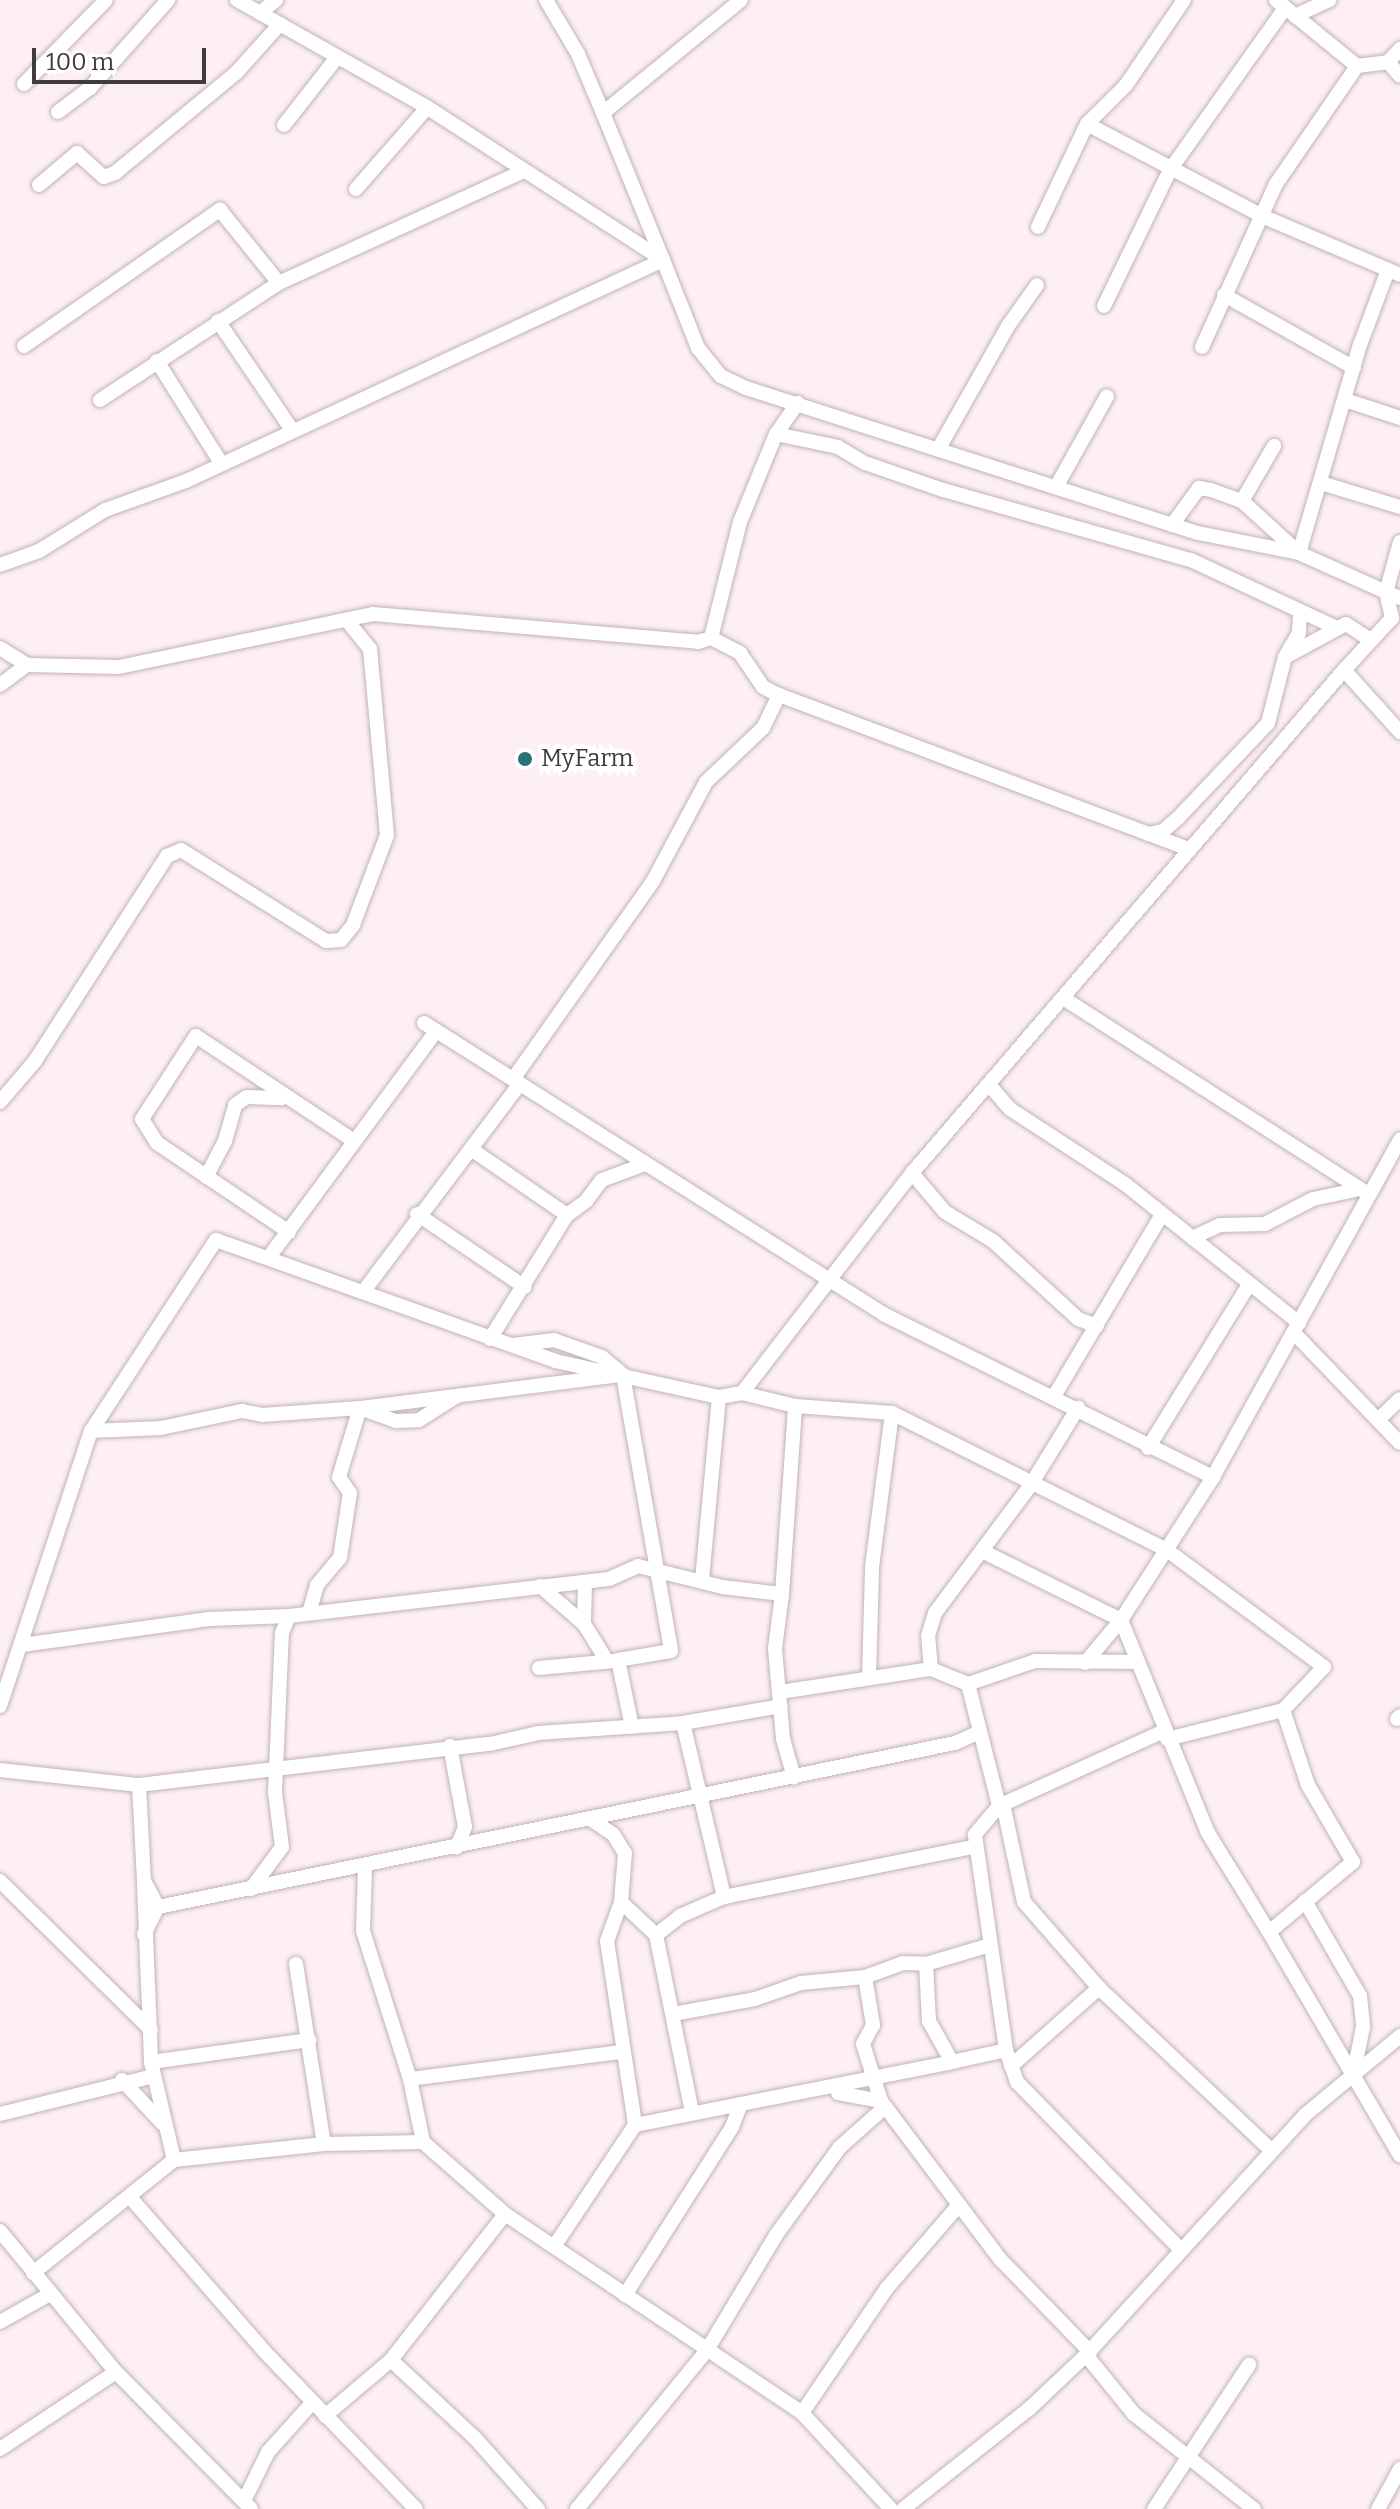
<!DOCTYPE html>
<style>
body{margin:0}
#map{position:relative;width:1400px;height:2509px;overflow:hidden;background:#feeff6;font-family:Bitter,serif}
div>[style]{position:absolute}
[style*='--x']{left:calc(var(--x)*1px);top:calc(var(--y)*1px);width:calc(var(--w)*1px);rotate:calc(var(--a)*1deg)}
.roads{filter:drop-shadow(0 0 2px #c1b2b9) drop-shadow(0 0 2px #c1b2b9)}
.minor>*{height:14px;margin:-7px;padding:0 7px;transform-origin:7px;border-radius:7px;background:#fff}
.dots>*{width:22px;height:22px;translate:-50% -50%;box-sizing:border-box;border:4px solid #fff;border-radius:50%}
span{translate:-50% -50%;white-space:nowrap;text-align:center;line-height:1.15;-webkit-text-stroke:8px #fff;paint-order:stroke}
.poi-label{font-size:24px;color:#413b3e}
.left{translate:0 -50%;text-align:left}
.scale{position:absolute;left:32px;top:48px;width:174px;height:36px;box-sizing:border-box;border:4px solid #413b3e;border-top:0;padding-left:10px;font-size:24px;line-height:28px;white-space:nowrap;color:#413b3e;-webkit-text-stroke:6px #fff;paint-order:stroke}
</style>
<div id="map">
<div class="roads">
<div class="minor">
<div style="--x:237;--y:0;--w:216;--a:29.4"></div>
<div style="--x:425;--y:106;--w:283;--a:32.9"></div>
<div style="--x:546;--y:0;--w:63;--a:59.3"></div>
<div style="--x:578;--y:54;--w:64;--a:67"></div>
<div style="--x:1276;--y:0;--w:104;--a:39.2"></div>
<div style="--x:1357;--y:66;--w:31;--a:-7"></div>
<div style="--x:1388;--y:62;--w:18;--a:-47"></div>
<div style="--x:260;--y:13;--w:21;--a:-39"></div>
<div style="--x:1295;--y:16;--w:38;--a:-25"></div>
<div style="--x:1388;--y:62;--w:18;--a:49"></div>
<div style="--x:24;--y:84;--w:117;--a:-45.7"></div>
<div style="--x:58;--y:112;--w:40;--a:-37"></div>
<div style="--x:90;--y:88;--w:118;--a:-48.4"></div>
<div style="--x:1087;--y:124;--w:198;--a:27.7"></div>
<div style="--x:1262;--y:216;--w:150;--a:23.1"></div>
<div style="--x:284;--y:125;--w:83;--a:-51.9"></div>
<div style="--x:39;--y:185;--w:50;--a:-40.1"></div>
<div style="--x:77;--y:153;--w:36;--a:42"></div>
<div style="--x:104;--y:177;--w:12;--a:-20"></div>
<div style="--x:115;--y:173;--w:157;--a:-39.6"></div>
<div style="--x:236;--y:73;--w:66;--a:-48.1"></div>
<div style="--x:356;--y:189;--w:108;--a:-48.8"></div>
<div style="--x:1038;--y:227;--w:114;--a:-64.6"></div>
<div style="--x:1087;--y:124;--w:55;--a:-45"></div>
<div style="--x:1126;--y:85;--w:103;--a:-55.7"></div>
<div style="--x:663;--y:260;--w:159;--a:-112.2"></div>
<div style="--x:603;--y:113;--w:178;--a:-39.3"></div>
<div style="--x:1224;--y:295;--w:149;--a:29.3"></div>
<div style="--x:1104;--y:306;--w:151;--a:-64.1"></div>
<div style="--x:1170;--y:170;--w:199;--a:-54.6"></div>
<div style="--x:218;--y:321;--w:132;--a:55.8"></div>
<div style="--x:24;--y:346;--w:239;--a:-34.8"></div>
<div style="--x:220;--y:210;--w:94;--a:51.1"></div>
<div style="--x:1202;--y:347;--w:179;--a:-65.6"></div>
<div style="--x:1276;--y:184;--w:143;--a:-55.5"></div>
<div style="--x:157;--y:361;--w:120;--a:57.9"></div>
<div style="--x:100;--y:400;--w:214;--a:-33.2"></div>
<div style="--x:279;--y:283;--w:269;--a:-24.6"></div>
<div style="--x:1345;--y:400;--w:58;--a:18.1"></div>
<div style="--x:776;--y:434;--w:63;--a:11.8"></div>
<div style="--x:838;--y:447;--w:31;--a:31"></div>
<div style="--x:865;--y:463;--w:83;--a:19.1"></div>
<div style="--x:943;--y:490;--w:258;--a:15.8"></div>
<div style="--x:1191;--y:560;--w:159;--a:25"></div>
<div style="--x:939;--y:448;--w:140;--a:-60.5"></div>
<div style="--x:1008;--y:326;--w:50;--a:-54.7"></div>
<div style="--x:1321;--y:483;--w:83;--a:16.9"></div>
<div style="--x:1056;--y:487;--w:104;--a:-60.7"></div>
<div style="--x:1242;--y:501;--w:64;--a:-59.8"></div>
<div style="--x:1172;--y:525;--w:46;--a:-53.9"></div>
<div style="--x:1199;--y:488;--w:12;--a:9"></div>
<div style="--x:1211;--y:490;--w:33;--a:20"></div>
<div style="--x:1242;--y:501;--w:77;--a:42.4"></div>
<div style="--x:1299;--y:553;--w:217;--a:-73.7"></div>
<div style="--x:1360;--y:345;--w:80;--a:-69.5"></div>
<div style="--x:1400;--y:542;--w:52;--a:105.6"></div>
<div style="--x:1386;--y:592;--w:15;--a:23"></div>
<div style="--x:0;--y:565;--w:41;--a:-19.7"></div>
<div style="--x:39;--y:551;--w:78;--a:-31.8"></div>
<div style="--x:105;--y:510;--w:86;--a:-19.7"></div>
<div style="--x:186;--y:481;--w:526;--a:-24.86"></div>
<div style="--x:663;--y:260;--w:95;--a:68.3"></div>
<div style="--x:698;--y:348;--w:36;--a:51"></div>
<div style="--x:721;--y:376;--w:28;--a:26"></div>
<div style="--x:746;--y:388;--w:475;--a:17.8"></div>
<div style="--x:1198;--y:533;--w:103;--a:11.2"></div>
<div style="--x:1299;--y:553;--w:95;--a:24.1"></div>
<div style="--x:1386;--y:592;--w:27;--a:77"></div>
<div style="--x:1392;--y:618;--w:71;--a:132.7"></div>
<div style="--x:1344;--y:670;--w:84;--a:47.9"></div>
<div style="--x:711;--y:638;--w:120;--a:-76"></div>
<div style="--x:740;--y:522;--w:95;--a:-67.8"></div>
<div style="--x:776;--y:434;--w:38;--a:-55"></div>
<div style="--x:0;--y:648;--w:32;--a:32"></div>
<div style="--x:1287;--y:653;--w:23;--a:-59"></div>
<div style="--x:1299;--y:633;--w:21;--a:-87"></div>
<div style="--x:0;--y:685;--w:34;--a:-37"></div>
<div style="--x:27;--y:665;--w:92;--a:1.2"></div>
<div style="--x:119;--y:667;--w:259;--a:-11.8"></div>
<div style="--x:373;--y:614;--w:326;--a:4.9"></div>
<div style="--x:698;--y:642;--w:14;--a:-17"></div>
<div style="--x:711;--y:638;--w:33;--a:27"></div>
<div style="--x:740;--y:653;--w:41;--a:55.9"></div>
<div style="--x:763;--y:687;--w:18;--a:27"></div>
<div style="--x:779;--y:695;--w:437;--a:20.6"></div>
<div style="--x:1148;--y:834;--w:15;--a:-11"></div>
<div style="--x:1163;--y:831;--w:20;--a:-41"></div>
<div style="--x:1178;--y:818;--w:131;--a:-46.5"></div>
<div style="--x:1268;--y:723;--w:68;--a:-75.6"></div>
<div style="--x:1285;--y:657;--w:69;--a:-28.4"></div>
<div style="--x:1346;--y:624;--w:30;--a:33"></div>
<div style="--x:1063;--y:998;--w:363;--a:32.7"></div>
<div style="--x:424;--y:1023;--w:546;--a:32.35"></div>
<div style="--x:885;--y:1315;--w:366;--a:26.3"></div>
<div style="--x:513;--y:1079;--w:242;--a:-54.7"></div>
<div style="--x:653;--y:881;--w:112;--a:-61.8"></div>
<div style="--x:706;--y:782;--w:79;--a:-43.5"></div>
<div style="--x:763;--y:728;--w:37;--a:-64"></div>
<div style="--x:990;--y:1086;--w:30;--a:49"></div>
<div style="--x:1010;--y:1109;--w:137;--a:33.1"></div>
<div style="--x:1125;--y:1184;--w:223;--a:38.6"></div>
<div style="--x:0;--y:1102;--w:54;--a:-49.5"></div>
<div style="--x:35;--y:1061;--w:244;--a:-57.2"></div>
<div style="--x:167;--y:856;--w:15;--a:-23"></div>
<div style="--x:181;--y:850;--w:171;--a:32.1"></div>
<div style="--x:326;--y:941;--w:15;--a:-4"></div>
<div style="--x:341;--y:940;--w:19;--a:-51"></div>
<div style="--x:353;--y:925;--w:96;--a:-69.3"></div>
<div style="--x:387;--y:835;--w:187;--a:-95.2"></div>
<div style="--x:370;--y:649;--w:38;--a:-129"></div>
<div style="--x:471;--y:1149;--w:116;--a:34.5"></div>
<div style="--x:912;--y:1173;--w:51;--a:49.8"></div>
<div style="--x:945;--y:1212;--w:56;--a:31.1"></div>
<div style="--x:993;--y:1241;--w:115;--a:42.5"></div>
<div style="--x:1078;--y:1319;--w:20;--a:20"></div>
<div style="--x:206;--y:1177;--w:41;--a:-62.2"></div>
<div style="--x:225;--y:1141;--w:37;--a:-74"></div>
<div style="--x:235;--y:1105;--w:14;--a:-34"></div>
<div style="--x:247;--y:1097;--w:35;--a:2"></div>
<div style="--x:417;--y:1214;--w:130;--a:34.1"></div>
<div style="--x:289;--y:1232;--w:159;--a:-146"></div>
<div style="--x:157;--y:1143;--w:28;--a:-122"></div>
<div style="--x:142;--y:1119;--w:99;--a:-57"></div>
<div style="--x:196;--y:1036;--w:190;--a:33.6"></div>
<div style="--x:1192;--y:1238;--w:31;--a:-25"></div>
<div style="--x:1220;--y:1225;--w:45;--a:-1.3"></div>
<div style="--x:1265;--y:1224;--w:54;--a:-27.5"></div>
<div style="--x:1313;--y:1199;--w:48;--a:-12"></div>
<div style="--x:269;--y:1257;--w:281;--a:-53.5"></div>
<div style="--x:363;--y:1292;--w:261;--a:-53"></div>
<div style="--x:1295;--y:1334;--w:151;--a:46.1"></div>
<div style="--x:490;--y:1339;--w:146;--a:-58.2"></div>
<div style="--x:567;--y:1215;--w:24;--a:-36"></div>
<div style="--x:586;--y:1201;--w:26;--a:-53"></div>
<div style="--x:602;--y:1180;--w:46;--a:-20.4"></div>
<div style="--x:513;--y:1345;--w:41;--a:-7"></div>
<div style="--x:554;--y:1340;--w:51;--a:19.5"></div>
<div style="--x:602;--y:1357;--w:23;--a:40"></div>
<div style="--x:742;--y:1393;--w:278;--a:-52.3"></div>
<div style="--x:912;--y:1173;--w:663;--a:-49.34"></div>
<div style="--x:1053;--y:1398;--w:212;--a:-59.3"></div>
<div style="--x:1378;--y:1420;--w:30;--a:-44"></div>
<div style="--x:91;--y:1431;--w:70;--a:-2.5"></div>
<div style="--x:161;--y:1428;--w:83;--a:-11.9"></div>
<div style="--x:242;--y:1411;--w:20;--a:11"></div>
<div style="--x:262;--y:1415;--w:98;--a:-4.1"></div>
<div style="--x:360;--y:1408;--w:265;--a:-7.2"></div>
<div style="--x:623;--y:1375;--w:280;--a:80.1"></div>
<div style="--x:671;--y:1651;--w:54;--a:170.4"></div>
<div style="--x:618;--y:1660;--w:68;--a:78.2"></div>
<div style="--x:1148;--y:1448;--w:190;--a:-58.3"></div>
<div style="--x:982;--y:1551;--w:155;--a:26.4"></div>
<div style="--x:1121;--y:1620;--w:230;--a:67.8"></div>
<div style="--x:1208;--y:1833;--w:116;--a:58.4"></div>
<div style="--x:702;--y:1580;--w:184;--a:-84.7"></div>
<div style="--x:585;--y:1582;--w:42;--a:91.4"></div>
<div style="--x:584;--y:1624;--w:44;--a:58.1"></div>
<div style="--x:540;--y:1586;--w:58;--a:40.8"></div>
<div style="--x:782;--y:1594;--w:188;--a:-86"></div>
<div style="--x:309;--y:1613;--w:29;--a:-74"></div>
<div style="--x:317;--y:1585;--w:35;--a:-50"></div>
<div style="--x:340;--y:1558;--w:66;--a:-81.3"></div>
<div style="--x:350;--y:1493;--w:19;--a:-125"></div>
<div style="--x:339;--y:1477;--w:72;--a:-73.1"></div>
<div style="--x:360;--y:1408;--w:38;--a:20"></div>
<div style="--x:396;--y:1421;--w:23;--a:-2"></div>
<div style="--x:419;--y:1420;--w:45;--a:-32.3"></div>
<div style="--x:22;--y:1645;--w:189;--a:-7.9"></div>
<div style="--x:209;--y:1619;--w:80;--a:-2.1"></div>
<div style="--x:289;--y:1616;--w:322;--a:-6.6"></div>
<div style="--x:609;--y:1579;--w:32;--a:-24"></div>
<div style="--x:638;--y:1566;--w:87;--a:14"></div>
<div style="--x:722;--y:1587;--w:60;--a:6.7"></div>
<div style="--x:782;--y:1594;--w:55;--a:97.3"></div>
<div style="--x:775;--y:1649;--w:90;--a:84.9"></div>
<div style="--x:783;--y:1739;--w:40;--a:74"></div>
<div style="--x:1085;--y:1663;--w:56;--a:-50.1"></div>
<div style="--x:1121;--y:1620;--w:170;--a:-57.2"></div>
<div style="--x:1213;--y:1477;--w:386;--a:-61"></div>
<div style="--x:539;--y:1668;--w:75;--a:-5.3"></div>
<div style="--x:931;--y:1669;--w:33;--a:-95"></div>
<div style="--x:928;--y:1636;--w:24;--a:-73"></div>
<div style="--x:935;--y:1613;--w:159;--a:-53.2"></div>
<div style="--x:1030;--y:1486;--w:92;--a:-58.4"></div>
<div style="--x:869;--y:1677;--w:110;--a:-88.4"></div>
<div style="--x:872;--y:1567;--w:155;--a:-82.6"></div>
<div style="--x:968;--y:1684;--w:126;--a:75.7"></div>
<div style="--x:780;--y:1692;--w:153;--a:-8.7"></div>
<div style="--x:931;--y:1669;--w:40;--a:22"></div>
<div style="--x:968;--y:1684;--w:71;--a:-18.9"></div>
<div style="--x:1035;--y:1661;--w:103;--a:0.6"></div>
<div style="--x:0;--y:1706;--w:290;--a:-71.7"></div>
<div style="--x:91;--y:1431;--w:228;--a:-56.8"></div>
<div style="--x:216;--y:1240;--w:360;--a:19.6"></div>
<div style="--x:555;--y:1361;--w:168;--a:12.4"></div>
<div style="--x:719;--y:1397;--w:23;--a:-10"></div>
<div style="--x:742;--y:1393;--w:55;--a:13.8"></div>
<div style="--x:795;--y:1406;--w:97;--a:4.1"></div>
<div style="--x:892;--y:1413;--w:307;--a:26.5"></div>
<div style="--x:1167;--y:1550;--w:196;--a:36.7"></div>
<div style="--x:1324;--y:1667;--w:59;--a:133.6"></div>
<div style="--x:1283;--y:1710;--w:79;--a:71.6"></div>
<div style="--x:1308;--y:1785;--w:89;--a:59.7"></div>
<div style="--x:1353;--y:1862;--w:109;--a:140.2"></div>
<div style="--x:1269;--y:1932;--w:259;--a:59.6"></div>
<div style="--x:1397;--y:1719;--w:4;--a:-45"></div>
<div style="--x:683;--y:1723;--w:179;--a:76.7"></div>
<div style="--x:1164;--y:1731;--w:181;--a:155.6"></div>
<div style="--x:999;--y:1806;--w:38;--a:130"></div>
<div style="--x:975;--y:1835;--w:217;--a:81.8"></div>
<div style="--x:1006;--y:2050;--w:34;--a:71"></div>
<div style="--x:1017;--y:2082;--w:235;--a:45.7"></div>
<div style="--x:1167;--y:1739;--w:120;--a:-14"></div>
<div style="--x:450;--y:1746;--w:82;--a:79.5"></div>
<div style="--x:465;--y:1827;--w:22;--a:112"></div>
<div style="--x:0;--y:1770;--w:140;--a:6.2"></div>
<div style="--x:1003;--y:1804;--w:100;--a:77.9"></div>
<div style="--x:1024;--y:1902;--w:114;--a:48.9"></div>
<div style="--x:1099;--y:1988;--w:236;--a:43.3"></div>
<div style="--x:589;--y:1818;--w:29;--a:34"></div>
<div style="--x:613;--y:1834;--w:22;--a:58"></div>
<div style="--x:625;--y:1853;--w:49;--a:94.7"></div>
<div style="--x:621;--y:1902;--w:41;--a:109.7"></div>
<div style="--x:607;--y:1941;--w:186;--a:81.3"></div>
<div style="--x:365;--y:1867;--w:64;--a:91.8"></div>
<div style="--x:363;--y:1931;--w:155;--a:72.4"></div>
<div style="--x:410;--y:2079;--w:64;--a:78.3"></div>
<div style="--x:0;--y:1881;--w:212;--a:44.6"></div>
<div style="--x:144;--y:1885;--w:177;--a:87.7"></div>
<div style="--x:151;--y:2062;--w:101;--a:76.8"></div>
<div style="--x:251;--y:1889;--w:52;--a:-53.6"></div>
<div style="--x:282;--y:1847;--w:55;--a:-97.3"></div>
<div style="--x:275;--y:1792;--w:159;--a:-87.5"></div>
<div style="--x:282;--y:1633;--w:18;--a:-68"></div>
<div style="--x:1305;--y:1901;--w:110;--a:59.9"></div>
<div style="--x:1360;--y:1996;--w:31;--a:84"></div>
<div style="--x:1363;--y:2027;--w:45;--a:101.6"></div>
<div style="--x:621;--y:1902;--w:48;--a:43.3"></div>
<div style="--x:158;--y:1907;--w:30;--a:-118"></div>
<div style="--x:144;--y:1881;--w:96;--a:-93"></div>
<div style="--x:139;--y:1785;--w:353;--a:-6.7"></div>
<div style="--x:490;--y:1744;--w:49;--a:-12.9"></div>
<div style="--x:538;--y:1733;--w:145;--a:-3.9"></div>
<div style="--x:683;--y:1723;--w:99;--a:-9.8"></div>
<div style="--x:144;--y:1934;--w:30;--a:-63"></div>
<div style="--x:158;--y:1907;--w:814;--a:-11.63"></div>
<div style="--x:955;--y:1743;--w:24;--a:-24"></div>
<div style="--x:296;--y:1964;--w:182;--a:81.2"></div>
<div style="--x:926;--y:1964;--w:57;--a:87"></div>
<div style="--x:929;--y:2021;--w:47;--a:60.7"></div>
<div style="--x:952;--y:2062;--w:55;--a:-12.5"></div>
<div style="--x:865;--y:1977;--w:49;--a:80.5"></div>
<div style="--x:873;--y:2025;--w:21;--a:118"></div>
<div style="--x:863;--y:2044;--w:60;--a:72.5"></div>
<div style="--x:881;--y:2101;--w:199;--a:53"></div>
<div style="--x:1001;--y:2260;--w:128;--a:45.9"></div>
<div style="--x:673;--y:2014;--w:83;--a:-10.4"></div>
<div style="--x:755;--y:1999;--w:49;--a:-19.2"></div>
<div style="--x:801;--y:1983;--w:64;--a:-5.4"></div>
<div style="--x:865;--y:1977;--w:40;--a:-20.2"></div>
<div style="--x:903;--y:1963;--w:23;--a:2"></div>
<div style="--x:926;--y:1964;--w:67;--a:-16.5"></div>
<div style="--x:151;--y:2062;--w:160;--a:-7.9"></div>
<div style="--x:1011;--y:2066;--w:118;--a:-41.6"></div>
<div style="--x:410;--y:2079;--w:214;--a:-7.3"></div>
<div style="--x:122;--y:2080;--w:59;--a:47.1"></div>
<div style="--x:838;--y:2093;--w:44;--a:10.5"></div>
<div style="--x:692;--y:2112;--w:181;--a:-101.5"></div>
<div style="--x:656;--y:1935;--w:31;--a:-38"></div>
<div style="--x:680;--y:1916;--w:48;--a:-23.4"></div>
<div style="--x:724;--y:1897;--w:257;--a:-11.4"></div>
<div style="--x:0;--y:2114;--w:158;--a:-13.9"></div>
<div style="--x:129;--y:2196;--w:206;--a:48.9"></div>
<div style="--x:264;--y:2351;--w:219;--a:46.1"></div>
<div style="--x:0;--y:2231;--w:183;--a:50.6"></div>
<div style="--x:116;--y:2372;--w:192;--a:45.4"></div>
<div style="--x:555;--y:2245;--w:144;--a:-56.3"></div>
<div style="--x:635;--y:2125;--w:323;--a:-11.2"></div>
<div style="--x:33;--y:2273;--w:181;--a:-38.7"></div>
<div style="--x:174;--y:2160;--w:151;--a:-6.1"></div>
<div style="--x:324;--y:2144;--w:99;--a:-1.2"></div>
<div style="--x:423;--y:2142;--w:109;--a:41.3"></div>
<div style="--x:505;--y:2214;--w:358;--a:33.8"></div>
<div style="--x:802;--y:2413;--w:131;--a:47.2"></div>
<div style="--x:625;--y:2295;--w:199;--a:-57.5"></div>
<div style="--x:732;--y:2127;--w:25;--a:-69"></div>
<div style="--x:0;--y:2322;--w:57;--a:-29.2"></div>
<div style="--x:1086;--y:2355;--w:76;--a:50.9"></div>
<div style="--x:1134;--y:2414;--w:153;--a:38.4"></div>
<div style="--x:391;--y:2360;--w:115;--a:42.9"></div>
<div style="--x:475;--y:2438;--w:95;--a:48.4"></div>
<div style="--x:802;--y:2413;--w:151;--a:-55.8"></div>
<div style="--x:887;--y:2288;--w:110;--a:-49.1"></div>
<div style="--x:325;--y:2416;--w:87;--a:-40.3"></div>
<div style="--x:391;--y:2360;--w:185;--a:-52"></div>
<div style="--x:0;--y:2449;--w:139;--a:-33.6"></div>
<div style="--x:244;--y:2501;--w:55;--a:-63.9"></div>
<div style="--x:268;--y:2452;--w:66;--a:-48.1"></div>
<div style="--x:577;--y:2509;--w:205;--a:-50.7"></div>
<div style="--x:707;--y:2350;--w:134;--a:-59"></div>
<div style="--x:776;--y:2235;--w:109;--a:-54"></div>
<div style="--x:840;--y:2147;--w:60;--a:-41.6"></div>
<div style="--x:903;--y:2509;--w:162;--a:-38.5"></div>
<div style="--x:1030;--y:2408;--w:77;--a:-43.4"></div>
<div style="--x:1086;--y:2355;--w:325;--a:-47.6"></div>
<div style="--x:1305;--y:2115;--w:124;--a:-39.7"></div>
<div style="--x:1154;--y:2509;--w:173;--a:-56.6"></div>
<div style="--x:1378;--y:2509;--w:46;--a:-61.2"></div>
</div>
</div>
<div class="dots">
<div style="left:525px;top:759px;background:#277274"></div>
</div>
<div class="poi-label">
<span class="left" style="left:541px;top:759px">MyFarm</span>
</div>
<div class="scale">100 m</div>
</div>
